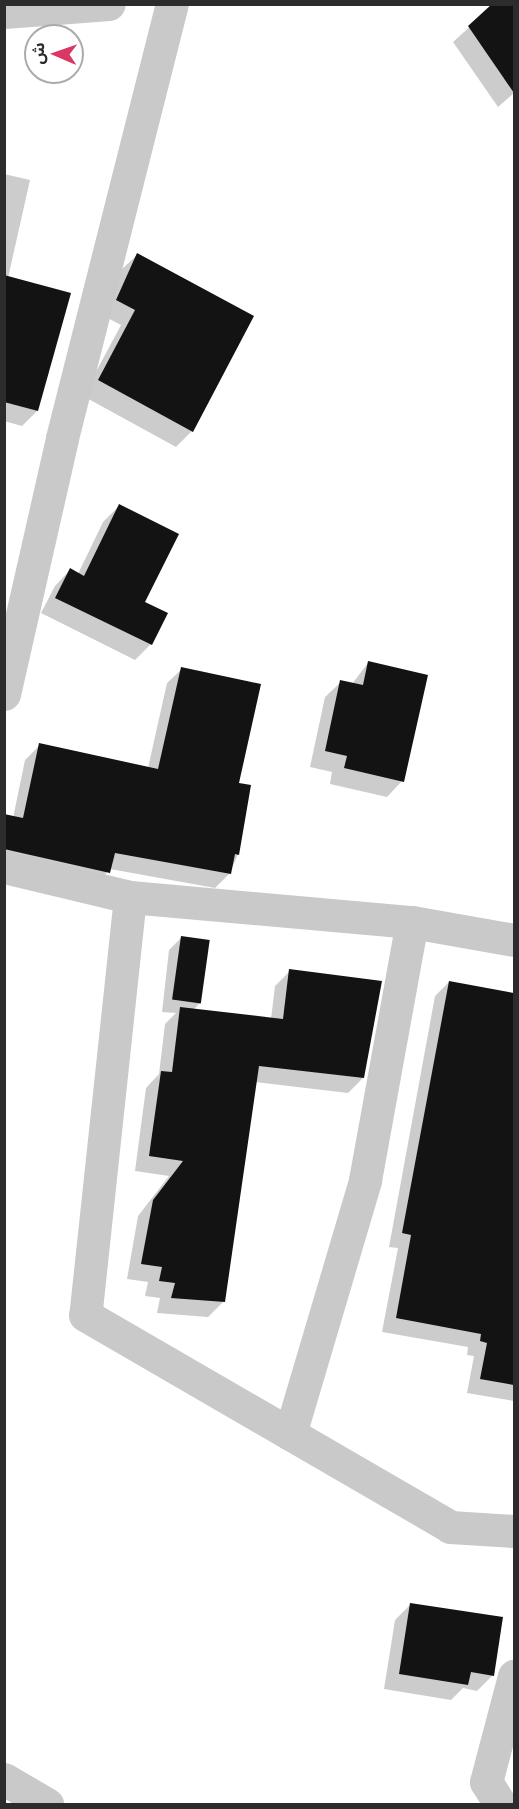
<!DOCTYPE html>
<meta charset="utf-8">
<style>
body{margin:0}
#map{position:relative;width:519px;height:1809px;overflow:hidden;background:#fff;font-family:Quicksand,"Noto Sans Arabic",sans-serif}
div>[style]{position:absolute}
[style*='--x']{left:calc(var(--x)*1px);top:calc(var(--y)*1px);width:calc(var(--w)*1px);rotate:calc(var(--a)*1deg)}
.shadow>*{inset:0;background:#0003}
.building>*{inset:0;background:#131313;transform-origin:0 0}
.minor>*{height:33px;margin:-16.5px;padding:0 16.5px;transform-origin:16.5px;border-radius:16.5px;background:#c9c9c9}
span{translate:-50% -50%;white-space:nowrap;text-align:center;line-height:1.15;-webkit-text-stroke:6px #fff;paint-order:stroke}
.frame{position:absolute;inset:0;border:6px solid #2c2c2c;pointer-events:none}
.north{position:absolute;left:24px;top:24px;width:60px;height:60px;box-sizing:border-box;background:#fff;border:2px solid #ababab;border-radius:50%;rotate:272deg;font-size:16px;font-weight:700;line-height:24px;text-align:center;color:#2c2c2c}
.north::after{content:'';display:block;margin:auto;width:21px;height:27px;background:#da3764;clip-path:polygon(50% 0,100% 100%,50% 72%,0 100%)}
</style>
<div id="map">
<div class="shadow">
<div style="clip-path:polygon(495px 4px,514px 4px,514px 93px,498px 107px,453px 42px)"></div>
<div style="clip-path:polygon(4px 174px,30px 180px,8px 278px,37px 411px,22px 426px,4px 421px)"></div>
<div style="clip-path:polygon(137px 255px,192px 431px,176px 447px,83px 396px,121px 325px,102px 315px,121px 270px)"></div>
<div style="clip-path:polygon(119px 506px,151px 644px,135px 660px,41px 613px,55px 586px,70px 570px,78px 574px,103px 522px)"></div>
<div style="clip-path:polygon(368px 663px,402px 781px,387px 797px,330px 784px,332px 772px,310px 767px,325px 697px,341px 682px,352px 684px)"></div>
<div style="clip-path:polygon(182px 669px,237px 784px,238px 854px,230px 873px,215px 888px,110px 869px,94px 887px,4px 866px,4px 816px,13px 818px,25px 760px,40px 745px,148px 768px,167px 683px)"></div>
<div style="clip-path:polygon(181px 938px,200px 1003px,193px 1010px,271px 1019px,275px 986px,290px 971px,363px 1078px,348px 1093px,255px 1082px,223px 1302px,208px 1317px,157px 1313px,160px 1298px,145px 1296px,148px 1282px,127px 1279px,138px 1216px,169px 1176px,135px 1171px,146px 1088px,159px 1074px,165px 1024px,176px 1013px,162px 1012px,169px 950px)"></div>
<div style="clip-path:polygon(449px 982px,514px 994px,514px 1089px,495px 1209px,514px 1212px,514px 1401px,467px 1393px,474px 1356px,467px 1355px,468px 1347px,382px 1332px,398px 1248px,389px 1247px,435px 996px)"></div>
<div style="clip-path:polygon(411px 1604px,493px 1675px,477px 1691px,463px 1688px,451px 1700px,384px 1689px,395px 1620px)"></div>
</div>
<div class="building">
<div style="clip-path:polygon(492px 4px,514px 4px,514px 93px,468px 26px)"></div>
<div style="clip-path:polygon(137px 253px,254px 316px,193px 432px,98px 380px,135px 310px,116px 300px)"></div>
<div style="clip-path:polygon(4px 275px,71px 293px,38px 411px,4px 402px)"></div>
<div style="clip-path:polygon(119px 504px,179px 534px,145px 602px,168px 613px,152px 645px,55px 598px,70px 568px,84px 576px)"></div>
<div style="clip-path:polygon(368px 661px,428px 675px,404px 782px,344px 768px,347px 756px,325px 751px,340px 680px,363px 685px)"></div>
<div style="clip-path:polygon(181px 667px,261px 684px,239px 783px,251px 785px,239px 855px,235px 854px,231px 874px,115px 853px,110px 873px,4px 849px,4px 814px,23px 818px,39px 743px,158px 769px)"></div>
<div style="left:181px;top:936px;width:29px;height:64px;rotate:8deg"></div>
<div style="clip-path:polygon(289px 969px,382px 981px,364px 1078px,259px 1066px,225px 1302px,171px 1298px,175px 1283px,159px 1281px,162px 1267px,141px 1264px,153px 1200px,183px 1161px,149px 1156px,161px 1071px,172px 1072px,180px 1007px,283px 1019px)"></div>
<div style="clip-path:polygon(449px 981px,514px 993px,514px 1385px,480px 1379px,487px 1343px,480px 1341px,481px 1334px,396px 1318px,411px 1235px,402px 1233px)"></div>
<div style="clip-path:polygon(410px 1603px,503px 1617px,494px 1676px,471px 1672px,468px 1685px,399px 1674px)"></div>
</div>
<div class="minor">
<div style="--x:4;--y:12;--w:105;--a:-4.4"></div>
<div style="--x:4;--y:694;--w:262;--a:-77.2"></div>
<div style="--x:62;--y:438;--w:448;--a:-75.8"></div>
<div style="--x:4;--y:867;--w:130;--a:13.4"></div>
<div style="--x:130;--y:897;--w:283;--a:5.1"></div>
<div style="--x:412;--y:922;--w:104;--a:10"></div>
<div style="--x:130;--y:897;--w:420;--a:96.1"></div>
<div style="--x:85;--y:1315;--w:422;--a:30.1"></div>
<div style="--x:450;--y:1527;--w:64;--a:3.6"></div>
<div style="--x:290;--y:1434;--w:265;--a:-73.5"></div>
<div style="--x:365;--y:1180;--w:262;--a:-79.7"></div>
<div style="--x:4;--y:1779;--w:50;--a:30.2"></div>
<div style="--x:500;--y:1804;--w:26;--a:-122"></div>
<div style="--x:486;--y:1782;--w:110;--a:-75.2"></div>
</div>
<div class="frame"></div>
<div class="north">ش</div>
</div>
